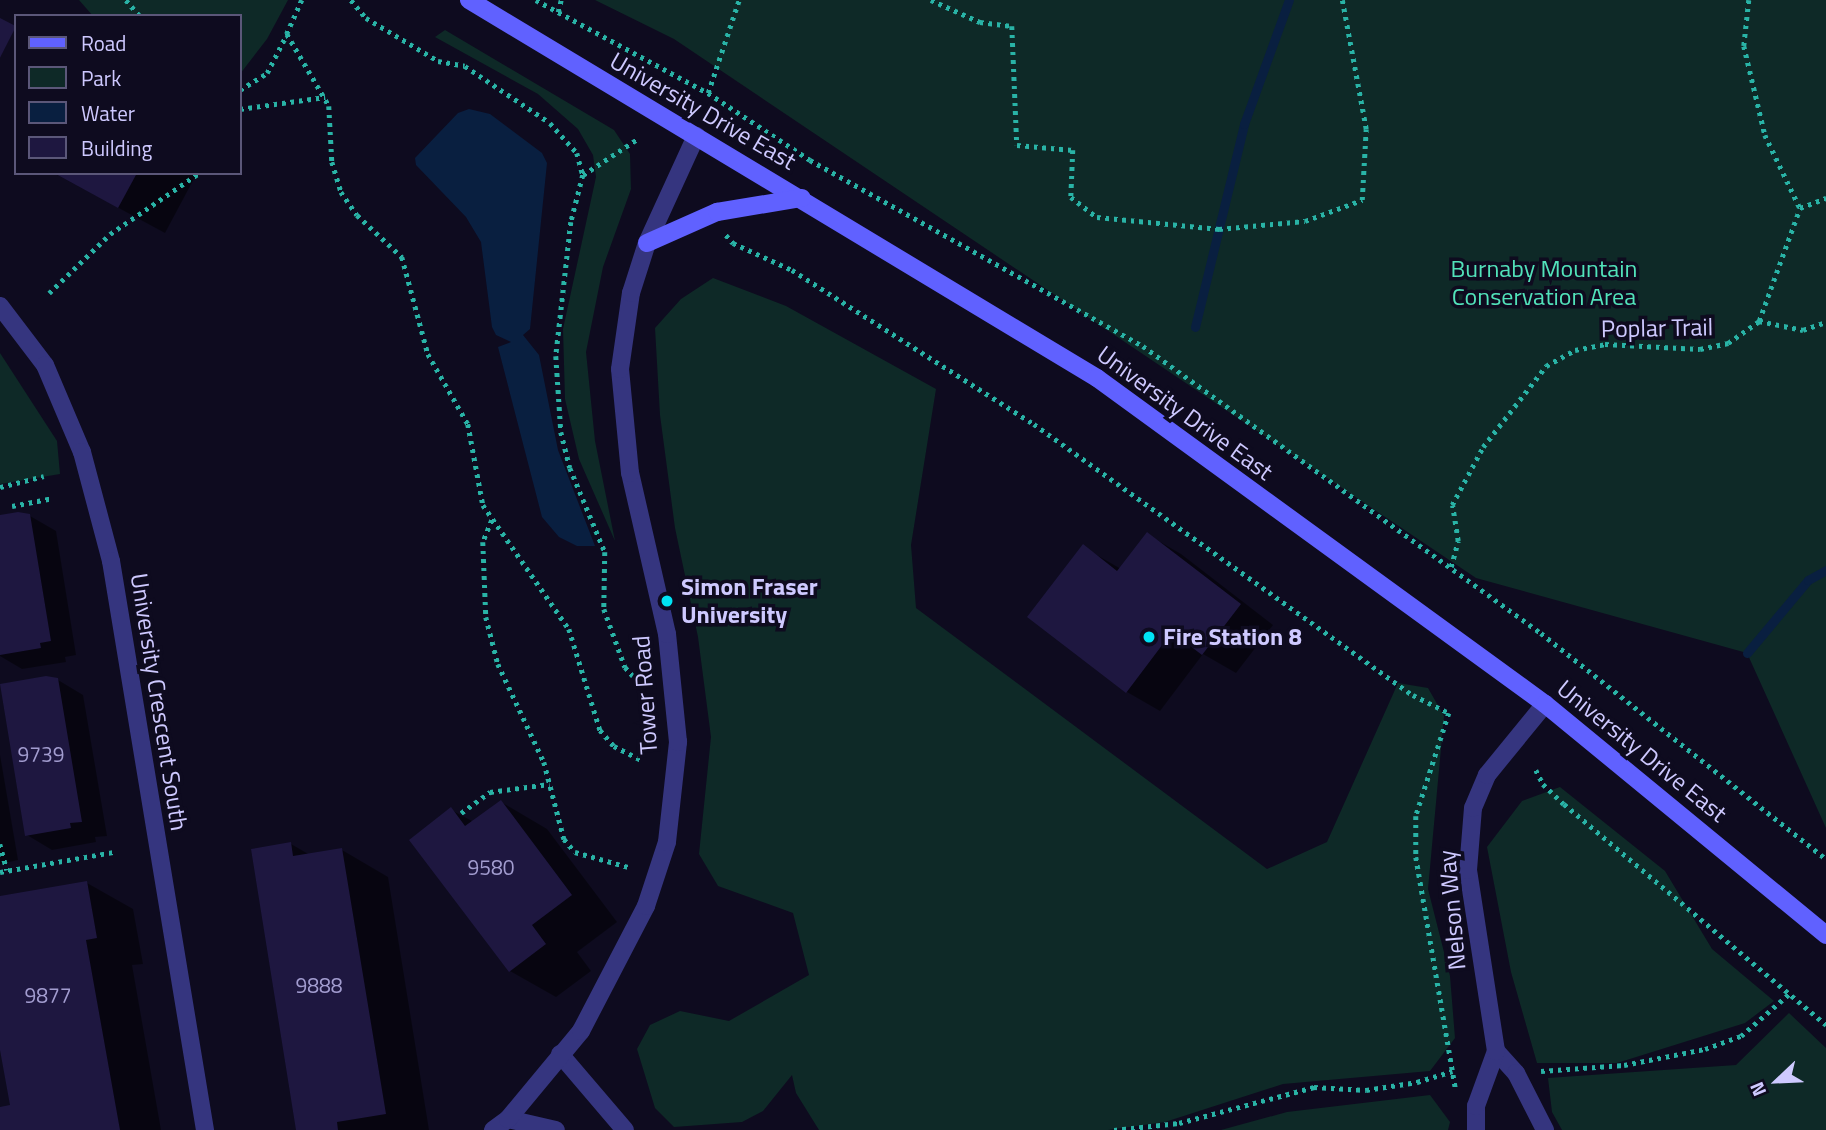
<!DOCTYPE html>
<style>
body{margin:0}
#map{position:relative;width:1826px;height:1130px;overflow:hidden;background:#0e0b1f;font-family:"Titillium Web",sans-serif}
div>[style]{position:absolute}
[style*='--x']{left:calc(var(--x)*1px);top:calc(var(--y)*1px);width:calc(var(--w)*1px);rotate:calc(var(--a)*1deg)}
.green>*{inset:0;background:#0e2927}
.water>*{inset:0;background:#091f40}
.shadow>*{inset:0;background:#0007}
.stream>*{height:9px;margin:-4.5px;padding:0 4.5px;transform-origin:4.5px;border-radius:4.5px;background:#091f40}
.building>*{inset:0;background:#1e1740;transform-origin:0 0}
.path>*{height:4.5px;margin-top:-2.25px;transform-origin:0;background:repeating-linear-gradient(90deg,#29b3a6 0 3.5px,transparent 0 8.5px)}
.lane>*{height:18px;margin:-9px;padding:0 9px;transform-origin:9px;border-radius:9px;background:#35357f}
.street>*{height:18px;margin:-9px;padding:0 9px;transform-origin:9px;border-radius:9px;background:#35357f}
.secondary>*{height:18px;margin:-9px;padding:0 9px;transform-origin:9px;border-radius:9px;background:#6061ff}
.dots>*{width:19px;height:19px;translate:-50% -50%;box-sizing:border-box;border:4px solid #0e0b1f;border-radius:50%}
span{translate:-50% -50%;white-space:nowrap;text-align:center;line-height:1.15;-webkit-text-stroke:7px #0e0b1f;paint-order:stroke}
.number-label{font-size:21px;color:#a29ccf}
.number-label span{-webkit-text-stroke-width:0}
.street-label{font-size:24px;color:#cec9ff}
.park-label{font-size:24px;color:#52e2ba}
.poi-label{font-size:24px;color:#cec9ff;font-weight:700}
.left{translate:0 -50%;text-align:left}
.legend{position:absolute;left:14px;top:14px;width:228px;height:161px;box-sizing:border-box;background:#0e0b1f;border:2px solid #5b5779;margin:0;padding:9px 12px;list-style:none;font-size:21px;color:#cec9ff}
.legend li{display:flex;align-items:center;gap:14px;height:35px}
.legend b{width:35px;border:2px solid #5b5779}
.north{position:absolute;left:1742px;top:1046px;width:70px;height:70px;-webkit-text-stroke:5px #0e0b1f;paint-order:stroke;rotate:247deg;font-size:19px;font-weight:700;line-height:28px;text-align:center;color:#cec9ff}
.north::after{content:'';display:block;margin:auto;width:24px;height:32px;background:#cec9ff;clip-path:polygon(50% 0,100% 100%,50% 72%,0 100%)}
</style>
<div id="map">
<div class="green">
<div style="clip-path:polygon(79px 0,288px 0,267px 39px,240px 74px,240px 16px,93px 16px)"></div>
<div style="clip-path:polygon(595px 0,1826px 0,1826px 828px,1747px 653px,1476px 578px,674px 39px)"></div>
<div style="clip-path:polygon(445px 30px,614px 130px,630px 154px,631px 189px,603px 267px,586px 352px,595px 441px,615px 541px,579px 459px,565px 399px,563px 329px,596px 177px,593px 155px,578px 129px,538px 94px,435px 37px)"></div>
<div style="clip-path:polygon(713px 278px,786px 306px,936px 389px,911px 545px,916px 608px,1267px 869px,1327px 842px,1398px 683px,1428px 688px,1444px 716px,1428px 889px,1450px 976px,1455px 1038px,1430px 1071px,1283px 1084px,1165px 1122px,1108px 1130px,819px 1130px,796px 1093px,792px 1075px,763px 1111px,742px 1122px,674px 1127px,655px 1108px,637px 1049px,650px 1025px,680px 1011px,729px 1021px,809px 975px,793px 913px,718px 886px,699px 854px,711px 737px,698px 637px,675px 528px,660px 415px,655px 328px,681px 299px)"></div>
<div style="clip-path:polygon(0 353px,57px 441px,60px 474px,0 484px)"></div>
<div style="clip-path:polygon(1560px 787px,1665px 871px,1712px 949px,1774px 1001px,1745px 1023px,1617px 1063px,1537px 1063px,1511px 972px,1487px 847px,1522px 801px)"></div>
<div style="clip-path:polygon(1789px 1013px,1826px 1048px,1826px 1130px,1562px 1130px,1552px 1112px,1548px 1078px,1736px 1065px)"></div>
<div style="clip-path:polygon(1430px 1095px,1450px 1122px,1448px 1130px,1221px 1130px,1287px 1112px)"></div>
</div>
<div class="water">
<div style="clip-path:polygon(469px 109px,490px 114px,542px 153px,547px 163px,530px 329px,523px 335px,539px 355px,558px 450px,595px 546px,577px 546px,559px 537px,542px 517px,498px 347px,511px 342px,496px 335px,492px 327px,481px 242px,466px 217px,416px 165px,415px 158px,458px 113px)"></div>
</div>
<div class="shadow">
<div style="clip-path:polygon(54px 173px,197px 173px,165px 233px)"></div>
<div style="clip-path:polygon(30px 516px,56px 531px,76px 655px,65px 657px,66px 662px,22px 669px,0 656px,0 519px)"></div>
<div style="clip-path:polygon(1148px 535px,1181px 554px,1273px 625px,1236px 673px,1203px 654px,1160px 711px,1127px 692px,1083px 547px,1121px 569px)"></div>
<div style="clip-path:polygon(58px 680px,83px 695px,107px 836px,95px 837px,96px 842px,52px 850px,27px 835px)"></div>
<div style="clip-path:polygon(0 755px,18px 860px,0 864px)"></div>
<div style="clip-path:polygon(501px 802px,547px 829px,617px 922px,577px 952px,591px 971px,556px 997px,510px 971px,451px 810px,474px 822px)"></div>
<div style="clip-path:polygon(291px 844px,310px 855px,342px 850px,388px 877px,429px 1130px,298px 1130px)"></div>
<div style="clip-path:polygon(87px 883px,133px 909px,143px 964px,132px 965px,161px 1130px,0 1130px,0 1108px,12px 1106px,0 1040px,0 898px)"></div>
</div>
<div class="stream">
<div style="--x:1195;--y:327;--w:209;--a:-76.4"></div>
<div style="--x:1244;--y:124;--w:132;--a:-70.1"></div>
<div style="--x:1747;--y:653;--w:95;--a:-50.1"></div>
<div style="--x:1808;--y:580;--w:21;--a:-29"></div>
</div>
<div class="building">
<div style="left:0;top:18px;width:18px;height:126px;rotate:27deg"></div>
<div style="clip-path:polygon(54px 173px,137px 173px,118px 208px)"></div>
<div style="clip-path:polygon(18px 512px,30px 514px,51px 641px,40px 643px,41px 648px,0 655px,0 515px)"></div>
<div style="clip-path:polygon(1147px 532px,1241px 604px,1202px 655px,1172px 632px,1126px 693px,1027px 617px,1083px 544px,1117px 571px)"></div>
<div style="clip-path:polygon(46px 676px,58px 678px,82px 822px,70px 823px,71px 828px,25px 836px,0 684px)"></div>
<div style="clip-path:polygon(501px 800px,572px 895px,532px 925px,546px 944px,509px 972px,409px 840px,451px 807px,465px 826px)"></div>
<div style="clip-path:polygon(291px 842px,293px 856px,342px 848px,386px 1114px,337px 1122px,338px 1130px,296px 1130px,251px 849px)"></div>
<div style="clip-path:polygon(87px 881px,97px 938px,86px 940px,120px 1130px,0 1130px,0 1107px,10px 1105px,0 1050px,0 896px)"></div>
</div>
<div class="path">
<div style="--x:126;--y:0;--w:21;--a:49"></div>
<div style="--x:302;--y:0;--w:37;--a:114"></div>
<div style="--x:287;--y:34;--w:83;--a:59.7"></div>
<div style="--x:329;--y:106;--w:56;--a:86.9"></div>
<div style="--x:332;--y:162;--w:31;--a:73"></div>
<div style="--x:341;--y:192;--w:28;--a:55"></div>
<div style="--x:357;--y:215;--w:62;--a:43"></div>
<div style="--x:402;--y:257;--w:100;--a:75"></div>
<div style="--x:428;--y:354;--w:81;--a:60.3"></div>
<div style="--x:468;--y:424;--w:82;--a:79.5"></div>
<div style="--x:483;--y:505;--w:151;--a:55.3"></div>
<div style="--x:569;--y:629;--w:106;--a:72.9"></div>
<div style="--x:600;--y:730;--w:21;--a:49"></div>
<div style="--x:614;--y:746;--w:33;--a:27"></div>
<div style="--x:351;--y:0;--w:23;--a:50"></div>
<div style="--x:366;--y:18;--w:84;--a:30.8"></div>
<div style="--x:438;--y:61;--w:27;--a:10"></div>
<div style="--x:465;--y:66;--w:102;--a:33.8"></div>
<div style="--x:550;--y:123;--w:40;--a:48"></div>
<div style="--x:577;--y:153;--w:23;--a:75"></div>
<div style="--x:583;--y:175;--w:49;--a:104.3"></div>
<div style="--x:571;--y:222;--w:135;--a:96.4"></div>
<div style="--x:556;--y:356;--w:76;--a:86.2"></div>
<div style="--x:561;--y:432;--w:37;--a:76"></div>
<div style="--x:570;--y:468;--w:91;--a:67.4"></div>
<div style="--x:605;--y:552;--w:57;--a:91"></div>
<div style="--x:604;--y:609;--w:62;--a:70.1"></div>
<div style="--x:625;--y:667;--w:12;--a:48"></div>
<div style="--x:633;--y:676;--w:15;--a:0"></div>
<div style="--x:536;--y:0;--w:196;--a:28.4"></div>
<div style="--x:708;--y:93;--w:122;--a:33.3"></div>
<div style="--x:810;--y:160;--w:381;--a:29.2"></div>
<div style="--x:1143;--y:346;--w:491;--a:35.8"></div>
<div style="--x:1541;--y:633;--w:364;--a:38.4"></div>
<div style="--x:931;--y:0;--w:54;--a:24.2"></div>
<div style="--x:980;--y:22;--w:32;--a:7"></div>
<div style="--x:1012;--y:26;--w:119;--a:87.6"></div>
<div style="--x:1017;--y:145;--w:56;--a:5.1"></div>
<div style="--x:1073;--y:150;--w:47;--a:92.4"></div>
<div style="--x:1071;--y:197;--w:33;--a:38"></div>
<div style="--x:1097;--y:217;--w:123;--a:5.6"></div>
<div style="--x:1219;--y:229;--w:86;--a:-5.3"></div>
<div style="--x:1305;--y:221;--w:61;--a:-20.2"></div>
<div style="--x:1362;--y:200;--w:71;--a:-86.8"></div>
<div style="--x:1366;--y:129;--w:131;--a:-100.5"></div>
<div style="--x:1749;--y:0;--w:46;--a:96.2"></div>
<div style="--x:1744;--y:46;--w:91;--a:76.7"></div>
<div style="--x:1765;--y:135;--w:81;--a:64.4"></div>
<div style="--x:558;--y:12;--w:12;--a:-76"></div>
<div style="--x:240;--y:90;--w:32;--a:-32"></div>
<div style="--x:267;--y:73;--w:44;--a:-62.9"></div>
<div style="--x:708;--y:93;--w:98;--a:-71.6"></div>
<div style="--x:240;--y:109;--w:86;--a:-8"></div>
<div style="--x:583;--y:175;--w:67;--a:-33.5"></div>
<div style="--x:726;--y:235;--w:11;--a:49"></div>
<div style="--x:733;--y:243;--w:65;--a:24.6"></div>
<div style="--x:792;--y:270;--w:287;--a:32.5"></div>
<div style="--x:1034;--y:424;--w:466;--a:35.6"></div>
<div style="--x:1413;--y:695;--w:40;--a:26.6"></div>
<div style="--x:1449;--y:713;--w:108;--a:107.8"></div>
<div style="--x:1416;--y:816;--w:41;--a:90"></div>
<div style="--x:1416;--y:857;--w:236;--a:80.3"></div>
<div style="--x:49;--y:293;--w:85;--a:-44"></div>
<div style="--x:110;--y:234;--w:108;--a:-34.4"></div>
<div style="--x:1759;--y:321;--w:120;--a:-70.1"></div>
<div style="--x:1800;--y:208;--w:28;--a:-21"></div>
<div style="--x:0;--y:487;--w:45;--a:-14"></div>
<div style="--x:12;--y:506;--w:38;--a:-11"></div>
<div style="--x:492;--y:520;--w:24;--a:112"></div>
<div style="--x:483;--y:542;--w:75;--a:87.7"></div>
<div style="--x:486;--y:617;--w:49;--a:75.7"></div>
<div style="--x:498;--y:664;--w:108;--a:64.9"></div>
<div style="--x:544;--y:762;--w:80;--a:75.4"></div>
<div style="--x:564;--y:839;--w:17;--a:50"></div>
<div style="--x:575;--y:852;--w:55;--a:15.8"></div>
<div style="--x:1451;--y:567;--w:27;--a:-75"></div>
<div style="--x:1458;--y:541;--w:36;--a:-99"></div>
<div style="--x:1452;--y:505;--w:66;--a:-61.9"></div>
<div style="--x:1483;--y:447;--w:103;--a:-52.1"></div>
<div style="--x:1546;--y:366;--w:33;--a:-29"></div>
<div style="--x:1575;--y:350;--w:31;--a:-11"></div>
<div style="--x:1605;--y:344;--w:95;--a:3"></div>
<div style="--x:1700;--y:349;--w:29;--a:-12"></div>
<div style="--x:1728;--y:343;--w:38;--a:-35"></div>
<div style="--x:1759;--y:321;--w:45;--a:11.6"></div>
<div style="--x:1803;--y:330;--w:24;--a:-19"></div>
<div style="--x:1536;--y:770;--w:16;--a:63"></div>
<div style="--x:1543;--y:784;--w:29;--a:44"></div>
<div style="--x:1564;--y:804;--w:343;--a:40.1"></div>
<div style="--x:461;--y:813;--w:36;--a:-36"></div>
<div style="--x:490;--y:792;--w:60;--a:-7.7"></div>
<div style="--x:0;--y:844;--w:27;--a:75"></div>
<div style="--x:0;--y:872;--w:116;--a:-10"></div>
<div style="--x:1541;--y:1071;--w:83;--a:-4.1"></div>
<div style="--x:1624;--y:1065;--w:83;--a:-11.2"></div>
<div style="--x:1705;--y:1049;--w:38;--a:-20"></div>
<div style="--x:1741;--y:1036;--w:64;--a:-41.2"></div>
<div style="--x:1114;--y:1130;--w:65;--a:-6.1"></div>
<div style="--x:1179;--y:1123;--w:140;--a:-14.9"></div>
<div style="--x:1314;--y:1087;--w:52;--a:3.3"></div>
<div style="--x:1366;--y:1090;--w:52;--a:-8.9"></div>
<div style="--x:1417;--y:1082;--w:37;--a:-17"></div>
</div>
<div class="lane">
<div style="--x:1496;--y:1051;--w:30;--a:48"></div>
<div style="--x:1516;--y:1073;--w:64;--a:63"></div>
</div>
<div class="street">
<div style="--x:0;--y:306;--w:74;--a:52.7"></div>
<div style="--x:45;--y:365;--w:95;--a:67"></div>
<div style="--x:82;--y:452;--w:113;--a:75.1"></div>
<div style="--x:111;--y:561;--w:577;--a:80.62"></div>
<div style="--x:560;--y:1054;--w:100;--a:49.5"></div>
<div style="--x:508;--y:1119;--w:49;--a:12.9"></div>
<div style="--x:493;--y:1130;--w:19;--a:-36"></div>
<div style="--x:508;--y:1119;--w:114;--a:-50.3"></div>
<div style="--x:581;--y:1031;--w:141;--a:-62.5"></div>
<div style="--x:646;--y:906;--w:67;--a:-71.8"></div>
<div style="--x:667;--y:842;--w:101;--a:-83.7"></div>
<div style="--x:678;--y:742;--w:109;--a:-95.8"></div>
<div style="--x:667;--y:634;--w:165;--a:-102.9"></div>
<div style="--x:630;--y:473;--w:104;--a:-95.5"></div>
<div style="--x:620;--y:369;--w:77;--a:-81.8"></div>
<div style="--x:631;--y:293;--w:52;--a:-72.3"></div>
<div style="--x:647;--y:243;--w:118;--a:-65.4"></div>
<div style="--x:1476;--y:1130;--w:24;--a:-90"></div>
<div style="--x:1476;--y:1106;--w:59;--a:-70"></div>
<div style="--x:1496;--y:1051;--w:183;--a:-98.8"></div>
<div style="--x:1468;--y:870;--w:62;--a:-85.4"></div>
<div style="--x:1473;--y:808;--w:36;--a:-67"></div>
<div style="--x:1487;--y:775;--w:92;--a:-50.8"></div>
</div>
<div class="secondary">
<div style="--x:469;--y:0;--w:733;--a:31.04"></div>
<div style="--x:1097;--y:378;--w:554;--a:36.04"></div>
<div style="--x:1545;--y:704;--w:364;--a:39.4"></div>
<div style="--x:647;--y:243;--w:77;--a:-23.9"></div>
<div style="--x:717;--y:212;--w:86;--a:-9.4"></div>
</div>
<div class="dots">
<div style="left:667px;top:601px;background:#00e3f4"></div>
<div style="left:1149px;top:637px;background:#00e3f4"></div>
</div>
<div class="number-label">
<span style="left:41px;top:754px">9739</span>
<span style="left:491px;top:867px">9580</span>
<span style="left:319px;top:985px">9888</span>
<span style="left:48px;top:995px">9877</span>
</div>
<div class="street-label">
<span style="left:703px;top:111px;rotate:30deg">University Drive East</span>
<span style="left:1657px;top:328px;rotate:-1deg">Poplar Trail</span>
<span style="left:1185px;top:413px;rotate:36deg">University Drive East</span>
<span style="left:645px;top:695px;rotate:-94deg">Tower Road</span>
<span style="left:159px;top:702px;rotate:81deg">University Crescent South</span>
<span style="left:1642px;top:751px;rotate:39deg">University Drive East</span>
<span style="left:1452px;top:910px;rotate:-95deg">Nelson Way</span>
</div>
<div class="park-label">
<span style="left:1544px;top:283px">Burnaby Mountain<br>Conservation Area</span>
</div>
<div class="poi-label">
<span class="left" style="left:681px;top:601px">Simon Fraser<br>University</span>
<span class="left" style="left:1163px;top:637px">Fire Station 8</span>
</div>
<ul class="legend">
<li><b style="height:9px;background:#6061ff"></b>Road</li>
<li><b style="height:19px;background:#0e2927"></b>Park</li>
<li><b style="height:19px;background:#091f40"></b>Water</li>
<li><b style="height:19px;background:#1e1740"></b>Building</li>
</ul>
<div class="north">N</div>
</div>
